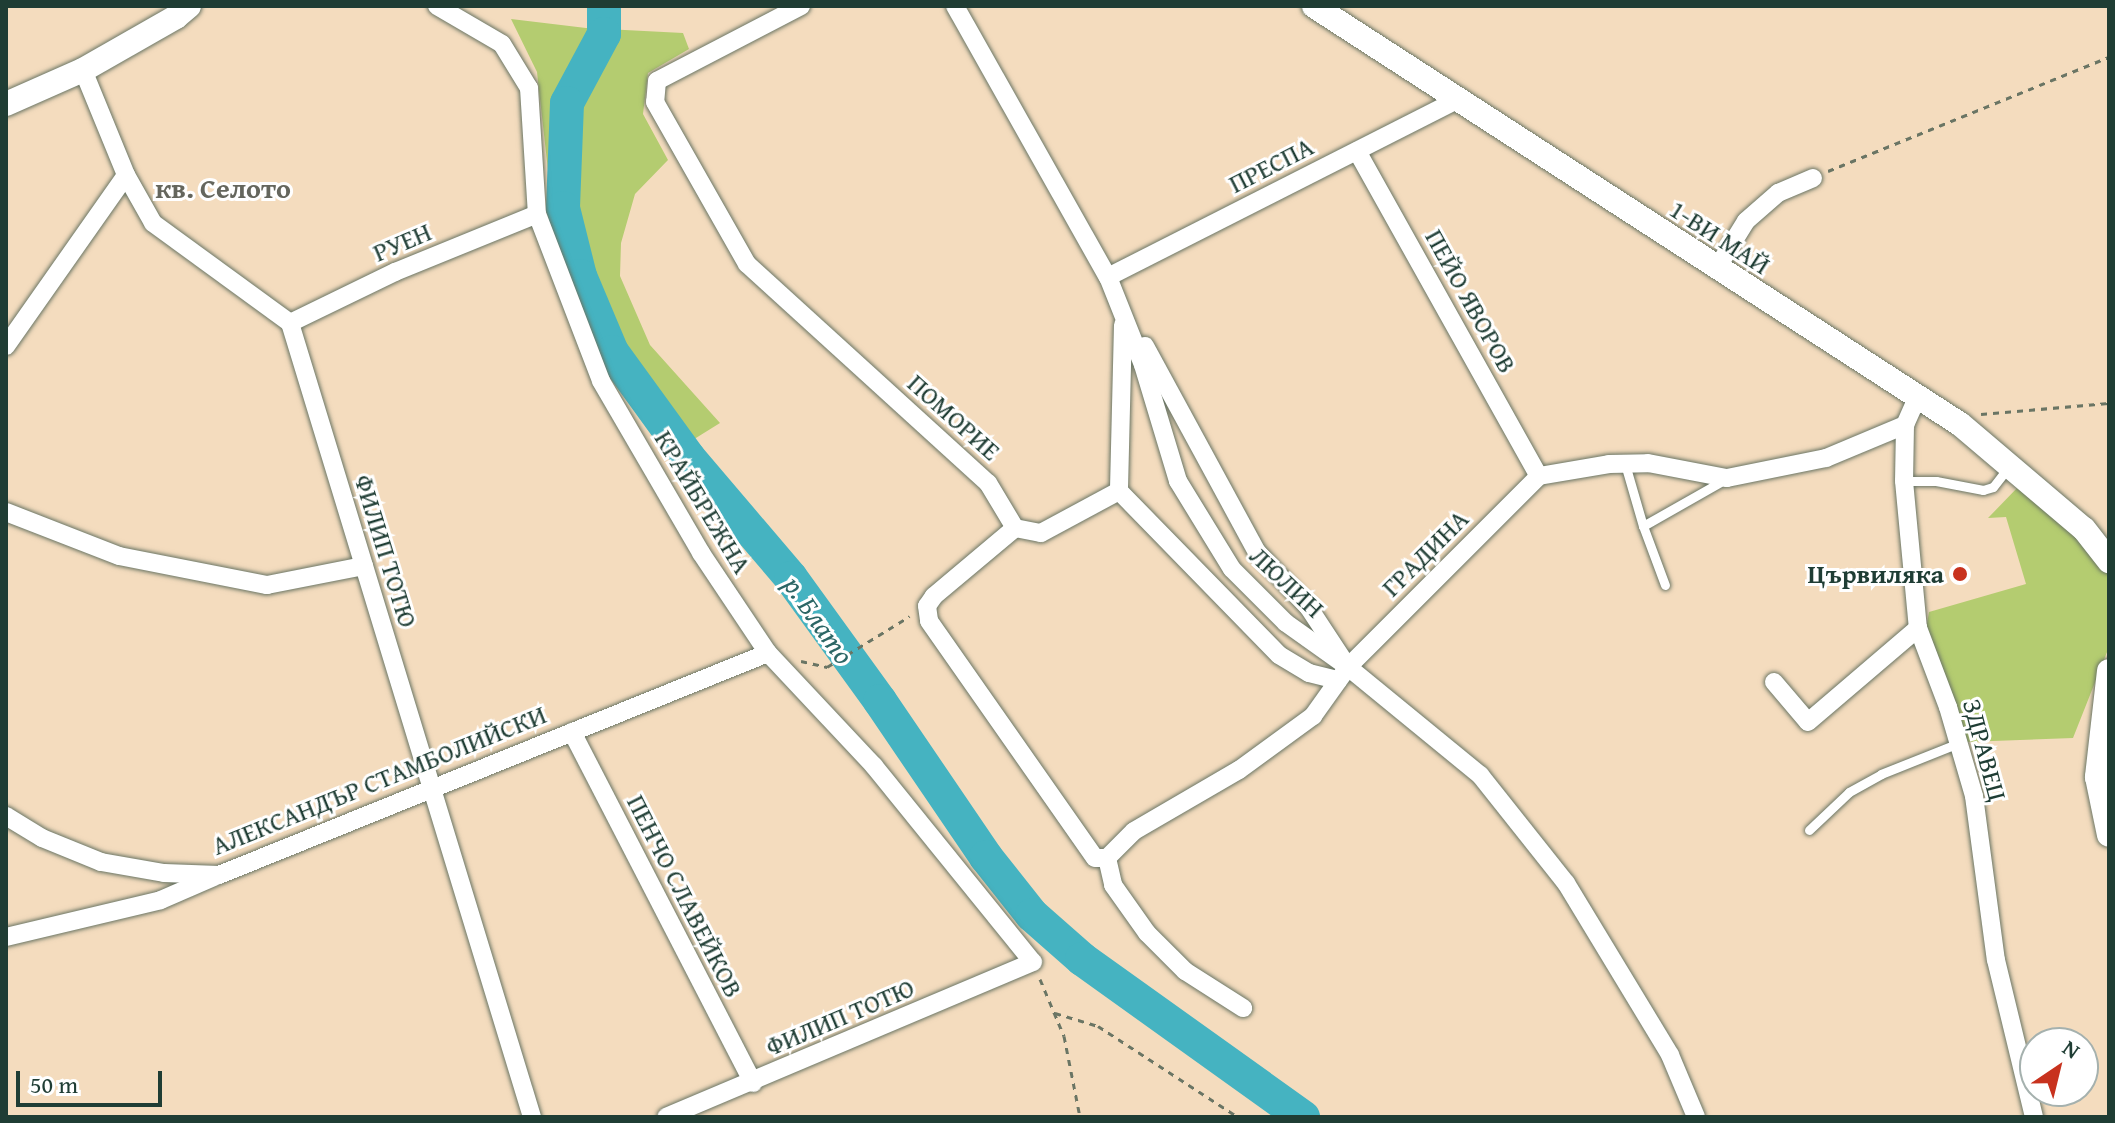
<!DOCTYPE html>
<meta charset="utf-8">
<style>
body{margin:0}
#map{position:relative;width:2115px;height:1123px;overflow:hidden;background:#f4dcbe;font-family:"Gentium Book Plus",serif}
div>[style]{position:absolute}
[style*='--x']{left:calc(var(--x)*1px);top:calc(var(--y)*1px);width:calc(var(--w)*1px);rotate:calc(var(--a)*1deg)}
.green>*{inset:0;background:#b4cc70}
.river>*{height:34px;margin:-17px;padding:0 17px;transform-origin:17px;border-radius:17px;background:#45b3c1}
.path>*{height:3px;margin-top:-1.5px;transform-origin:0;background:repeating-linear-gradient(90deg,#6a7564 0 6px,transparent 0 12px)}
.roads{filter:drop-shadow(0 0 2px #6a7564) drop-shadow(0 0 2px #6a7564)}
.service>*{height:9px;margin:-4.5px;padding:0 4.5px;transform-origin:4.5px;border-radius:4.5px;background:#fff}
.minor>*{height:18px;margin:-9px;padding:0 9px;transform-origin:9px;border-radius:9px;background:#fff}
.tertiary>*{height:24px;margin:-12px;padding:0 12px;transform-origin:12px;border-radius:12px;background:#fff}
.dots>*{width:22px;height:22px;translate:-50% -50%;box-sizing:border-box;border:4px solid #fff;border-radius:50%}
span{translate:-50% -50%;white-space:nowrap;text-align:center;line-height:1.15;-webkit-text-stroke:6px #fff;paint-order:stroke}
.street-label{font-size:26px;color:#1f3d34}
.poi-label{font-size:26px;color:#1f3d34;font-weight:700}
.right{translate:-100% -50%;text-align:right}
.neighbourhood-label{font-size:28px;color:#65665d;font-weight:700}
.water-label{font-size:28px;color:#2c6665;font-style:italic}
.frame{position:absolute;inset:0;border:8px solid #1f3d34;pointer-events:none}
.north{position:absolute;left:2019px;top:1027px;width:80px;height:80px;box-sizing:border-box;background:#fff;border:2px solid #a5b1ae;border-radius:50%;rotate:35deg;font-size:22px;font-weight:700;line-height:32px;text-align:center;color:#1f3d34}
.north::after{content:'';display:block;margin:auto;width:28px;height:36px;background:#c8321e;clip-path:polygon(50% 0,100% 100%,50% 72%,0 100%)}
.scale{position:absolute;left:16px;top:1071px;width:146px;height:36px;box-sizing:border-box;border:4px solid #1f3d34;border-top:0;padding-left:10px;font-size:24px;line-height:28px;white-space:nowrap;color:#1f3d34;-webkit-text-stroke:6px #fff;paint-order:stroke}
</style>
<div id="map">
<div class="green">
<div style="clip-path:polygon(511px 19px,586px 28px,683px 33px,689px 49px,648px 73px,643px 114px,668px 160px,635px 194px,621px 243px,620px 276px,650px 345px,720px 423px,667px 456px,601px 360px,554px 224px,537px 72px)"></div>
<div style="clip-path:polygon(2019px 486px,2082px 537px,2109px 576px,2109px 647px,2073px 738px,1965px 742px,1924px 641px,1929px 612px,2026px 584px,2006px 517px,1988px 518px)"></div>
</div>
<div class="river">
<div style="--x:604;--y:6;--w:28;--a:90"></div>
<div style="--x:604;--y:34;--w:78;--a:118.2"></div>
<div style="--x:567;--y:103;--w:105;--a:92.2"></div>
<div style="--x:563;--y:208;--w:70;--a:76"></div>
<div style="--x:580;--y:276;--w:82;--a:67.2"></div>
<div style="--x:612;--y:352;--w:131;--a:54"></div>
<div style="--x:689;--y:458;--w:157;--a:49.6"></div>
<div style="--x:791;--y:578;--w:152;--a:54.1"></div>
<div style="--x:880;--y:701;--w:189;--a:55.8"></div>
<div style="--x:986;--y:857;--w:74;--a:51.6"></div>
<div style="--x:1032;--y:915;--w:67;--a:41.3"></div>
<div style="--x:1082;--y:959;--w:272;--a:35.6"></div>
</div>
<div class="path">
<div style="--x:1828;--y:171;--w:303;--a:-22.1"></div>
<div style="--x:1981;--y:414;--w:128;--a:-4.9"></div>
<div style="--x:801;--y:661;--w:27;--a:13"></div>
<div style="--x:827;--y:667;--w:97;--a:-31.6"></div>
<div style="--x:1040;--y:979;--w:62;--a:67.2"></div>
<div style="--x:1064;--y:1036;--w:83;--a:78.8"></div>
<div style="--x:1055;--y:1013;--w:45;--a:16.8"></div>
<div style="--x:1098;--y:1026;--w:167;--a:33"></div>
</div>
<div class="roads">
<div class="service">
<div style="--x:1625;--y:464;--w:65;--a:73.8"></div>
<div style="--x:1904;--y:481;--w:32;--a:0"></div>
<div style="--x:1936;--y:481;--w:48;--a:10.8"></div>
<div style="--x:1983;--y:490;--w:10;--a:-17"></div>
<div style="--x:1993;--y:487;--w:24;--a:-52"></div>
<div style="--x:1665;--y:585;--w:63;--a:-110.4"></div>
<div style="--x:1643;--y:526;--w:93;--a:-29.6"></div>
<div style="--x:1809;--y:830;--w:55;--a:-43.5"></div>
<div style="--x:1849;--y:792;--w:37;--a:-29"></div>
<div style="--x:1881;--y:774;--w:84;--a:-21.7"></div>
</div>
<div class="minor">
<div style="--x:437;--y:6;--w:75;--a:30.3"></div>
<div style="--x:502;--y:44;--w:52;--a:58.5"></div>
<div style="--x:529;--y:88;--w:126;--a:86.4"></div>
<div style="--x:537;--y:214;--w:179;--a:69"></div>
<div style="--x:601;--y:381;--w:199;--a:59.8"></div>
<div style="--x:701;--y:553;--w:120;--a:56.2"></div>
<div style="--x:768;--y:653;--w:155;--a:46.8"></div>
<div style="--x:874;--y:766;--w:252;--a:51"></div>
<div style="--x:1033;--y:962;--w:398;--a:157.1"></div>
<div style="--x:801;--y:6;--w:162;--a:152.5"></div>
<div style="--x:657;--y:81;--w:21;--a:95"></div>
<div style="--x:655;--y:102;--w:186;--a:60.4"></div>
<div style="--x:747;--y:264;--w:326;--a:42.3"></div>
<div style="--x:988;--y:483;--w:52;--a:59"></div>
<div style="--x:1015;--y:528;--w:106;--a:140"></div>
<div style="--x:934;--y:596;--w:12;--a:125"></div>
<div style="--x:927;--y:606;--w:15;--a:82"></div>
<div style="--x:929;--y:621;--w:289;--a:55"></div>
<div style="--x:1095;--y:858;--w:12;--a:0"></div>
<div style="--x:1107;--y:858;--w:38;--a:-45"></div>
<div style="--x:1134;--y:831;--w:121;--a:-30.2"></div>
<div style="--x:1239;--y:770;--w:92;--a:-36.1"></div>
<div style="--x:1313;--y:716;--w:60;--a:-54.5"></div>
<div style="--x:1348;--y:667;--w:270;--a:-45"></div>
<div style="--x:955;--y:6;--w:311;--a:60.6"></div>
<div style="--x:1108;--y:277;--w:95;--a:68.3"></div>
<div style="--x:1143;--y:365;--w:121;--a:73.2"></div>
<div style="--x:1178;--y:481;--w:103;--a:58.5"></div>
<div style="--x:1232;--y:569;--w:76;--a:45"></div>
<div style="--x:1286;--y:623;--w:76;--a:35.4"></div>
<div style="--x:1348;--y:667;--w:171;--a:39.3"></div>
<div style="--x:1480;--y:775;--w:138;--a:51.5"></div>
<div style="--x:1566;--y:883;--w:201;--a:58.8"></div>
<div style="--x:1670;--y:1055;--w:67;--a:67.2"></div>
<div style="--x:83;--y:70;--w:113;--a:67.7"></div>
<div style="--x:126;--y:175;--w:55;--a:60.6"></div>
<div style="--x:153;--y:223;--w:170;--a:36.1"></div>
<div style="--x:290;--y:323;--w:830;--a:73.05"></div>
<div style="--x:1357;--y:151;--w:372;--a:60.8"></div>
<div style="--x:1717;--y:268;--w:55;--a:-58.3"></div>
<div style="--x:1746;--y:221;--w:43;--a:-41.2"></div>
<div style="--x:1778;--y:193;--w:38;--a:-23"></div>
<div style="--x:1108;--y:277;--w:391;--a:-26.9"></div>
<div style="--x:290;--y:323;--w:117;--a:-25.9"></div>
<div style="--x:395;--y:272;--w:153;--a:-22.2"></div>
<div style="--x:1123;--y:325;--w:166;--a:91.4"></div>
<div style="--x:1119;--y:491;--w:229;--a:45.7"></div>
<div style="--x:1279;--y:655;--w:35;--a:31"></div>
<div style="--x:1309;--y:673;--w:30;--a:14"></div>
<div style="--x:6;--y:346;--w:209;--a:-54.9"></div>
<div style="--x:1145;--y:346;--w:234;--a:61.5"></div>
<div style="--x:1257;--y:552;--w:76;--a:47.1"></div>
<div style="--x:1309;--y:608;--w:60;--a:56.6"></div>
<div style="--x:1917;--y:398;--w:30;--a:114"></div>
<div style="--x:1905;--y:425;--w:56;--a:91"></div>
<div style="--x:1904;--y:481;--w:148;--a:84.6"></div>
<div style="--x:1918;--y:628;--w:85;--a:69.2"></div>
<div style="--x:1948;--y:707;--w:93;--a:73.7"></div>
<div style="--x:1974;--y:796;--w:165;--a:82.4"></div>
<div style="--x:1996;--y:960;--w:162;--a:76.4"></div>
<div style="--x:1539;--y:476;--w:71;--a:-9.7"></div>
<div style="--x:1609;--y:464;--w:39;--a:-1"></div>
<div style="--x:1648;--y:463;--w:80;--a:10.8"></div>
<div style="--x:1727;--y:478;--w:101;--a:-11.4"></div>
<div style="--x:1826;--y:458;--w:86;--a:-22.7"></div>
<div style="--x:6;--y:512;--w:121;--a:21.3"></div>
<div style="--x:119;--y:556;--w:151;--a:11.1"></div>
<div style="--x:267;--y:585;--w:99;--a:-11.1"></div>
<div style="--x:1015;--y:528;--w:26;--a:11"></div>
<div style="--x:1041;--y:533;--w:89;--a:-28.3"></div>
<div style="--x:1774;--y:682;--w:52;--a:49.6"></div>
<div style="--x:1808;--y:722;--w:145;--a:-40.5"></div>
<div style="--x:572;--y:732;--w:395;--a:62.7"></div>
<div style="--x:6;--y:816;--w:42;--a:31.4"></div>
<div style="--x:42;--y:838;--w:64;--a:22.1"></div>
<div style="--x:101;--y:862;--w:64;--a:9.9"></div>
<div style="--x:164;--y:873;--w:55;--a:2.1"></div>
<div style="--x:219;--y:875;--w:592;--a:-22.02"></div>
<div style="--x:1107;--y:858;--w:28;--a:77"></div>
<div style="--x:1113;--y:885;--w:59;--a:54.7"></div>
<div style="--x:1147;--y:933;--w:54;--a:45"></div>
<div style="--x:1185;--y:971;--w:69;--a:32.5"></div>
<div style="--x:6;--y:937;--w:159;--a:-13.4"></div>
<div style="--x:161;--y:900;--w:58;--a:-23.5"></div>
</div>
<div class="tertiary">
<div style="--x:1314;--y:6;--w:769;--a:32.91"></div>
<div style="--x:1960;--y:424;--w:162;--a:40.3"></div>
<div style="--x:2084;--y:529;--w:41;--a:52"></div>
<div style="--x:6;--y:104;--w:84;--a:-23.8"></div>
<div style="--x:83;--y:70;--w:107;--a:-29.7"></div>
<div style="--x:176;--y:17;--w:17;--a:-40"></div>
<div style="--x:2109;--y:671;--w:107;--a:96.5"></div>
<div style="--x:2097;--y:777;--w:59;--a:78.3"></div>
</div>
</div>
<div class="dots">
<div style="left:1960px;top:574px;background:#c8321e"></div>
</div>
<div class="street-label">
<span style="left:1271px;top:165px;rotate:-27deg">ПРЕСПА</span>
<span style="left:1720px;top:237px;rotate:33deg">1-ВИ МАЙ</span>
<span style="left:402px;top:242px;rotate:-23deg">РУЕН</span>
<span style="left:1471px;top:301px;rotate:61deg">ПЕЙО ЯВОРОВ</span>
<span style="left:954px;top:417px;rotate:42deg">ПОМОРИЕ</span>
<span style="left:703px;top:502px;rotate:59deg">КРАЙБРЕЖНА</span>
<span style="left:386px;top:551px;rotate:73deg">ФИЛИП ТОТЮ</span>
<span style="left:1425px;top:553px;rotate:-45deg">ГРАДИНА</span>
<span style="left:1287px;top:582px;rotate:43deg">ЛЮЛИН</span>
<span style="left:1985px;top:750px;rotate:75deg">ЗДРАВЕЦ</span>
<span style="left:379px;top:780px;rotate:-22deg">АЛЕКСАНДЪР СТАМБОЛИЙСКИ</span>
<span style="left:685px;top:896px;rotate:63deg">ПЕНЧО СЛАВЕЙКОВ</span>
<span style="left:840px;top:1017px;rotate:-23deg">ФИЛИП ТОТЮ</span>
</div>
<div class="poi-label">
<span class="right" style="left:1944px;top:574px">Цървиляка</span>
</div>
<div class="neighbourhood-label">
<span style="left:223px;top:188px">кв. Селото</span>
</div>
<div class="water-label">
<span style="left:819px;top:620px;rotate:55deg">р. Блато</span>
</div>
<div class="frame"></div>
<div class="north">N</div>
<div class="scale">50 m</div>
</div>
